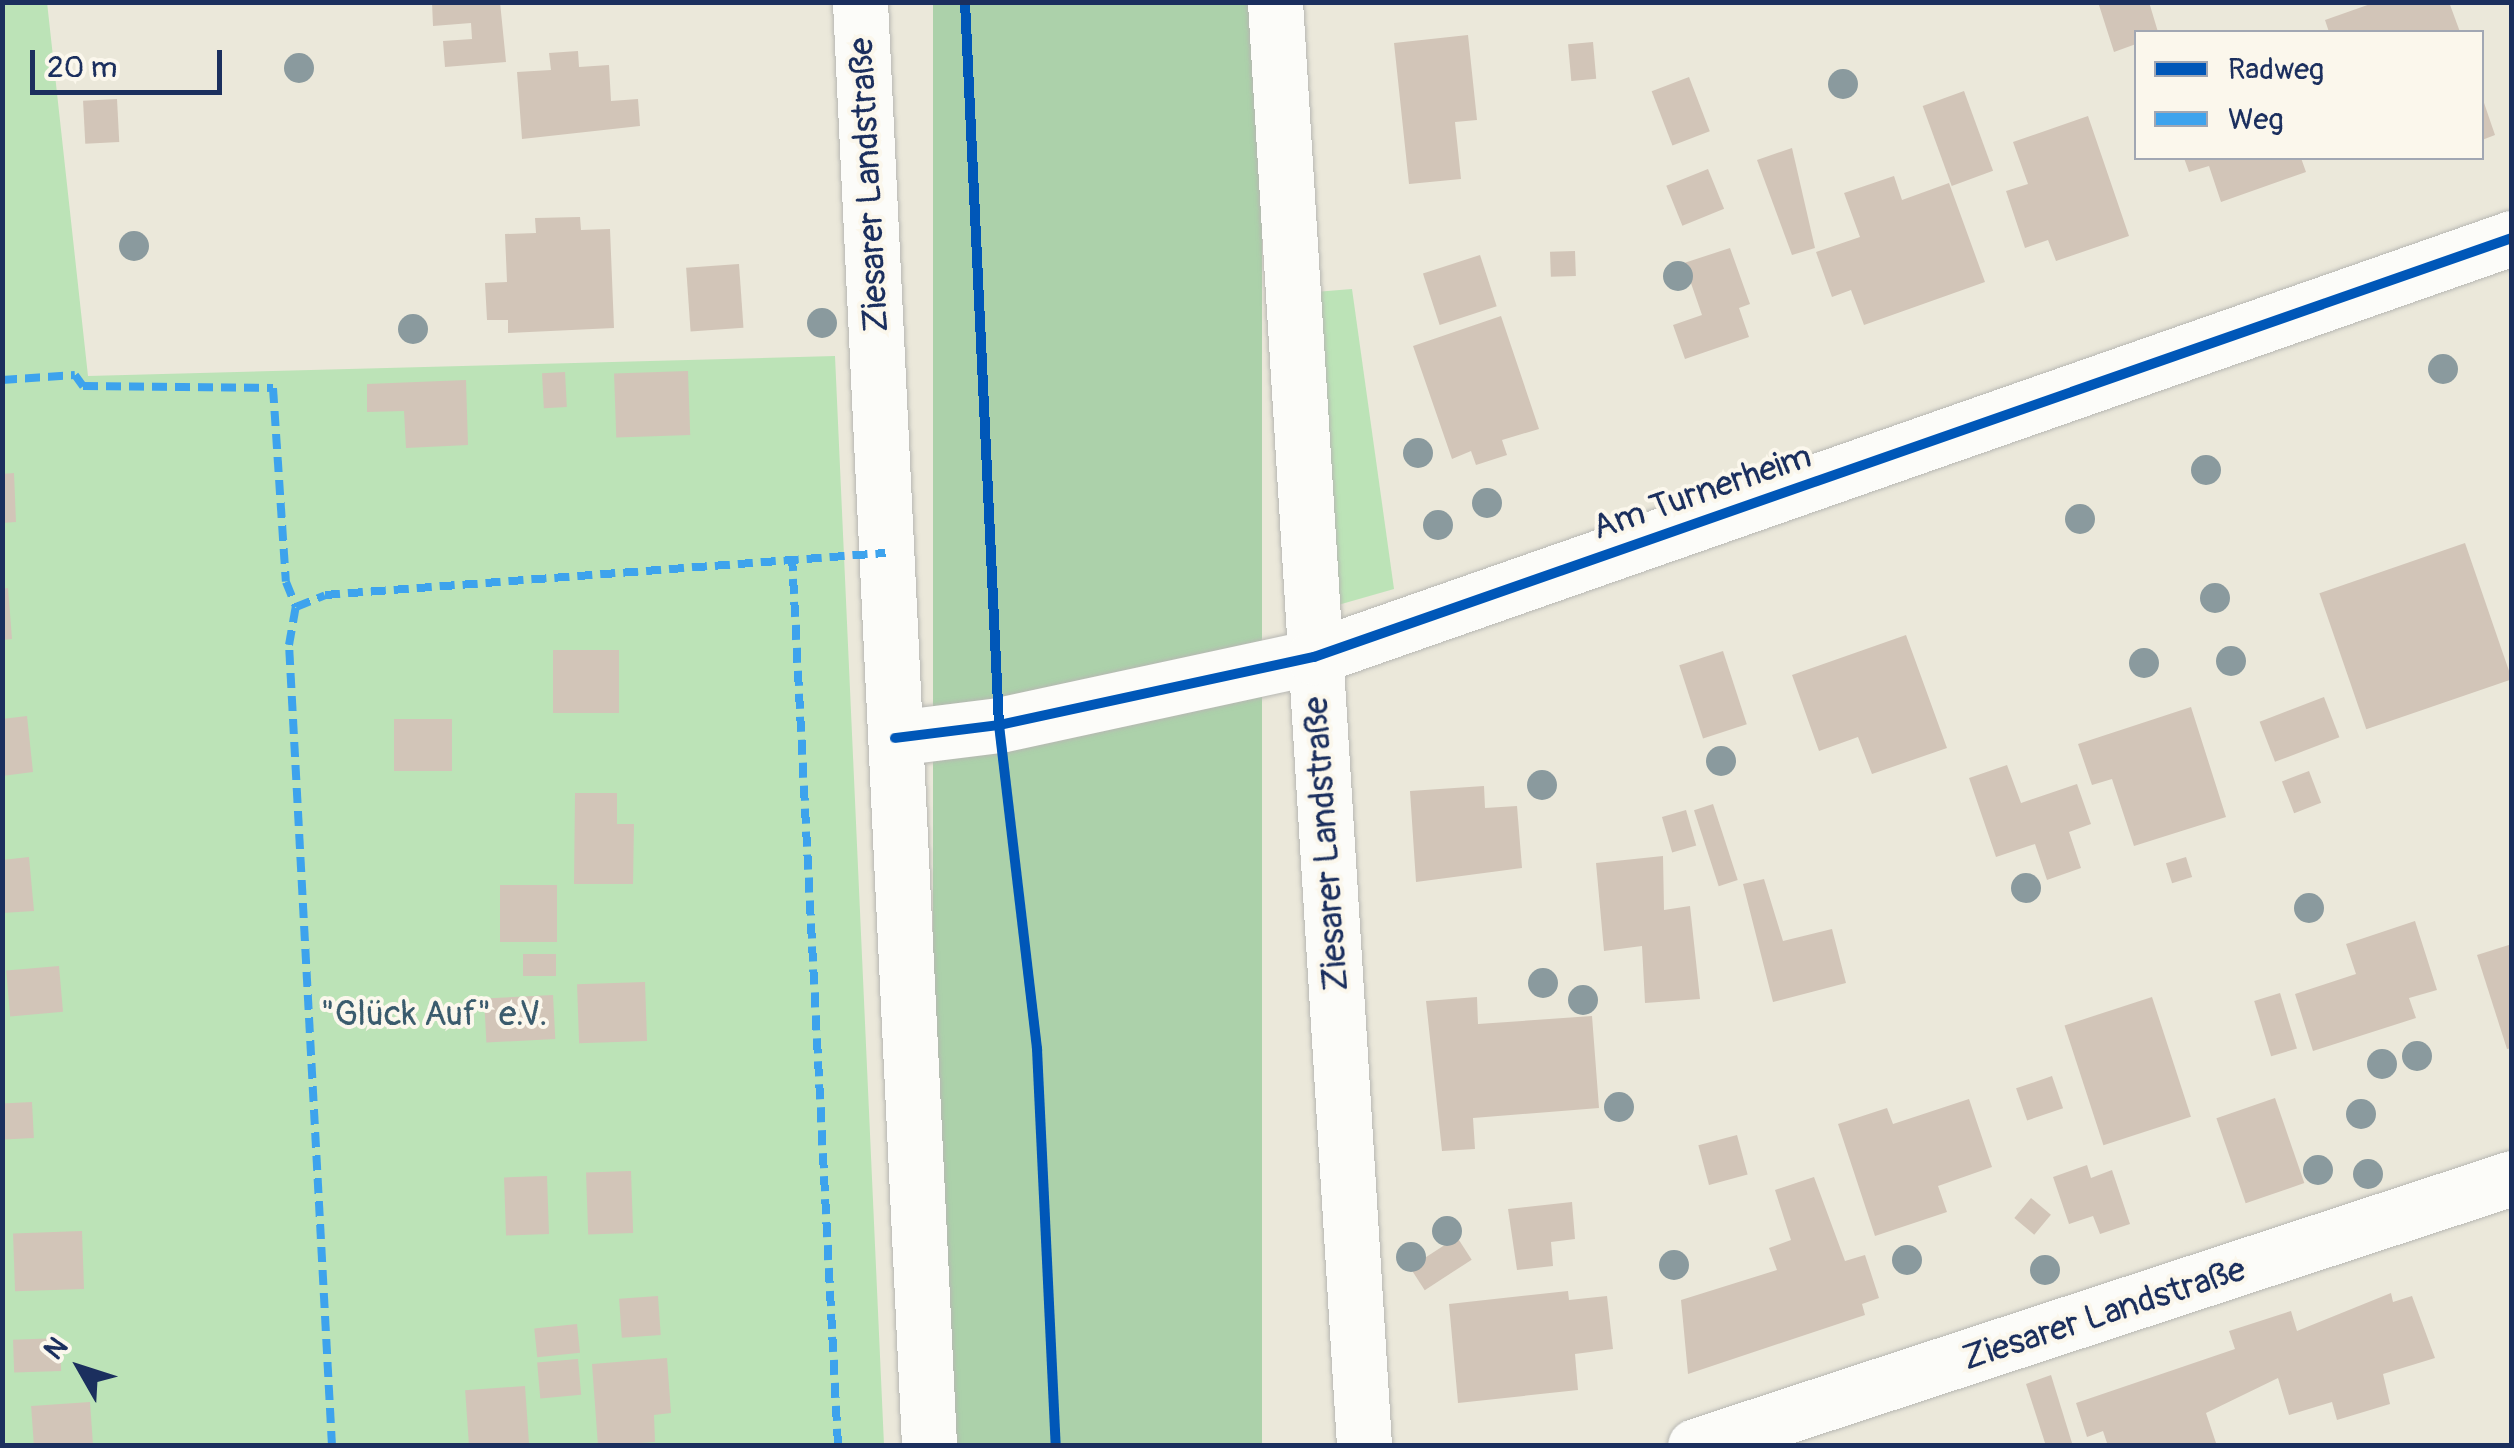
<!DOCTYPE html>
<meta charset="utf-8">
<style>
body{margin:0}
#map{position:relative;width:2514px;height:1448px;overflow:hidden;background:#ebe8da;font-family:Pangolin,sans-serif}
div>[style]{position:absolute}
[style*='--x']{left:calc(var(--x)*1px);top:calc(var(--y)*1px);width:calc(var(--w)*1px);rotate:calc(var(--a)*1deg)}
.green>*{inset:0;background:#bce3b7}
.forest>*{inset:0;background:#acd1aa;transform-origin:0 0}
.building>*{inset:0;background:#d2c5b8;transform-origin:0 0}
.roads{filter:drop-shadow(0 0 2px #b7b7b3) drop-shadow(0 0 2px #b7b7b3)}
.street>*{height:55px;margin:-27.5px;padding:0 27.5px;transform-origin:27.5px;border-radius:27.5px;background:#fcfcf9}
.secondary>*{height:55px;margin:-27.5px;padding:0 27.5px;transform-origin:27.5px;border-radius:27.5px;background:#fcfcf9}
.quiet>*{height:8px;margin-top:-4px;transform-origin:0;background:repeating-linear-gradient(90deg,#3da3ed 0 15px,transparent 0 23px)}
.cycleway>*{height:10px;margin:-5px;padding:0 5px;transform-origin:5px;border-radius:5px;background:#0057b8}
.trees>*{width:30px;height:30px;margin:-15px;border-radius:50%;background:#8a9a9e}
span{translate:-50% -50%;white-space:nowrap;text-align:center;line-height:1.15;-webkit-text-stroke:8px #fbf7ec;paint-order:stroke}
.street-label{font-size:35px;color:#1b2f5e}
.park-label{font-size:35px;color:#3a5b6d}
.frame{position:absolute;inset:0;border:5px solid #1b2f5e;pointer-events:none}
.legend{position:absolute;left:2134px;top:30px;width:350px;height:130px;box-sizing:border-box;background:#fbf7ec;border:2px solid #a1a7b3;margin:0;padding:12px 18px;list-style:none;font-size:30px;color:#1b2f5e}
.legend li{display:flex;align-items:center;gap:20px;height:50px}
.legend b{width:50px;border:2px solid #a1a7b3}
.north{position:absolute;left:30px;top:1318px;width:100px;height:100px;-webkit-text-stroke:8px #fbf7ec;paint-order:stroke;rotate:309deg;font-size:28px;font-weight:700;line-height:40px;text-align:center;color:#1b2f5e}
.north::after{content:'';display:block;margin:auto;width:35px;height:45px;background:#1b2f5e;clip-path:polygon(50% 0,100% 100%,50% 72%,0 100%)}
.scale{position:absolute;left:30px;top:50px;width:192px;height:45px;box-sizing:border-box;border:5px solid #1b2f5e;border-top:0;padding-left:12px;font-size:30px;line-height:35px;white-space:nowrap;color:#1b2f5e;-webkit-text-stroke:8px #fbf7ec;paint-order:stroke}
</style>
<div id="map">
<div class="green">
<div style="clip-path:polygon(47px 2px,88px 376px,835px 356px,884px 1445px,3px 1446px,2px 3px)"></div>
<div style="clip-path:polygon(1352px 289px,1394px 589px,1296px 617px,1278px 295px)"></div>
</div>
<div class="forest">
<div style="left:933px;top:3px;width:329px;height:1443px"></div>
</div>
<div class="building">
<div style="clip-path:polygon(432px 2px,500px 2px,506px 62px,445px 67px,443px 41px,472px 39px,471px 23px,433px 26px)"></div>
<div style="clip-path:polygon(2098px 2px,2149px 2px,2158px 32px,2136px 32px,2136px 44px,2114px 52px)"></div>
<div style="clip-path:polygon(2376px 2px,2449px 2px,2460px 32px,2329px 32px,2325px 20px)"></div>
<div style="clip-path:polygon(1468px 35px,1477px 120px,1455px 122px,1461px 179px,1409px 184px,1394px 43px)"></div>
<div style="left:1593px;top:42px;width:37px;height:25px;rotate:85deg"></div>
<div style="clip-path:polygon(578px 51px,579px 67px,609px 65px,611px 101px,638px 99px,640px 126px,522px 139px,517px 72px,551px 70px,549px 53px)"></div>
<div style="left:1689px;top:77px;width:58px;height:40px;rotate:69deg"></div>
<div style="left:1964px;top:91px;width:85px;height:44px;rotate:70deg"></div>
<div style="clip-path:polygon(2482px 97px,2495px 135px,2482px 140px)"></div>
<div style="left:117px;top:99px;width:43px;height:34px;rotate:87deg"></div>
<div style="clip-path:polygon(2088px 116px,2129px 236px,2056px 261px,2048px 240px,2025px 248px,2006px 191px,2028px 184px,2013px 142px)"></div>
<div style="clip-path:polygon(1792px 148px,1815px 248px,1792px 255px,1757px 160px)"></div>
<div style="clip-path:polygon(2184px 158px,2301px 158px,2306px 172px,2221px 202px,2209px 166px,2189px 172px)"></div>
<div style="left:1708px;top:169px;width:43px;height:45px;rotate:68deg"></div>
<div style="clip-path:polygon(1894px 176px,1902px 200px,1949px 183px,1985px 282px,1864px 325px,1851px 290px,1832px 297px,1816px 252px,1860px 237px,1844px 193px)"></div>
<div style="clip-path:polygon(580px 217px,581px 230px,610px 229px,614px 328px,508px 333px,508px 320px,487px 320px,485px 283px,507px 282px,505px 234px,536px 233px,535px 218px)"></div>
<div style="clip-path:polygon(1730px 248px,1750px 304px,1739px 308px,1749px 337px,1685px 359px,1673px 325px,1702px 315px,1684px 263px)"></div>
<div style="left:1575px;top:251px;width:25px;height:25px;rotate:88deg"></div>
<div style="left:1480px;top:255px;width:54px;height:60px;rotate:72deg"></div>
<div style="left:739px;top:264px;width:64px;height:53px;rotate:86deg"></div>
<div style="clip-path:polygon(1501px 316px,1539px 429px,1502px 440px,1507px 455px,1476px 465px,1471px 451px,1452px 459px,1413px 346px)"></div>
<div style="left:688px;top:371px;width:64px;height:74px;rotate:88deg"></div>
<div style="left:565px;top:372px;width:35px;height:23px;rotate:87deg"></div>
<div style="clip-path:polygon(466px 380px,468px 445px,406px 448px,404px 411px,367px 412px,367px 384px)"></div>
<div style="clip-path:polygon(14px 473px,16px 522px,2px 523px,2px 474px)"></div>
<div style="left:2465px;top:543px;width:144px;height:154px;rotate:71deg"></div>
<div style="clip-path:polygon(8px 588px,12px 639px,2px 640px,2px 589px)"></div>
<div style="clip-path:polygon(1906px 635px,1947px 748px,1872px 774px,1858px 737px,1819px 751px,1792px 675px)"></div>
<div style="left:553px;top:650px;width:66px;height:63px"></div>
<div style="left:1723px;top:651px;width:77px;height:46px;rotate:72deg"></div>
<div style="left:2324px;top:697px;width:43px;height:69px;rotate:69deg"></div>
<div style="clip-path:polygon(2191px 707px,2226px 817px,2134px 846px,2112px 779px,2092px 785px,2078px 744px)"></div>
<div style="clip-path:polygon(27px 716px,33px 772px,2px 776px,2px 719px)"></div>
<div style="left:394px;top:719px;width:58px;height:52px"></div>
<div style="clip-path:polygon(2007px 765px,2021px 803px,2077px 784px,2091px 824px,2069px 832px,2081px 868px,2047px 880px,2035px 844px,1996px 857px,1969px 778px)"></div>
<div style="left:2309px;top:771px;width:34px;height:29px;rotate:69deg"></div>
<div style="clip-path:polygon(1484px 786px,1485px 808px,1517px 806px,1522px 868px,1416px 882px,1410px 791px)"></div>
<div style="clip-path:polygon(575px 793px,617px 793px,617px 824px,634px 824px,633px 884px,574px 884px)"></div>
<div style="left:1713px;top:804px;width:80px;height:20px;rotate:72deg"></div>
<div style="left:1686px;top:810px;width:37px;height:25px;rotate:74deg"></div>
<div style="clip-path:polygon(1663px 856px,1664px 910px,1690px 906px,1700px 999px,1645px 1003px,1642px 946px,1604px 951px,1596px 863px)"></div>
<div style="clip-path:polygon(29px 857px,34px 911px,2px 913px,2px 860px)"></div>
<div style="left:2186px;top:857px;width:21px;height:21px;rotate:73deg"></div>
<div style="clip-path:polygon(1764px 879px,1783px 941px,1832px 929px,1846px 983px,1773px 1002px,1743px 884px)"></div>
<div style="left:500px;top:885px;width:57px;height:57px"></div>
<div style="clip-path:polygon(2415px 921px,2437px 990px,2409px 998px,2416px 1018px,2313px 1051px,2295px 994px,2356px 974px,2346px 944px)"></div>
<div style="clip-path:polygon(2512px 944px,2512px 1048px,2507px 1049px,2477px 955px)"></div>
<div style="left:523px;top:954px;width:33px;height:22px"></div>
<div style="left:59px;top:966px;width:46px;height:53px;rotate:85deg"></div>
<div style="left:645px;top:982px;width:59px;height:68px;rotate:88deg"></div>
<div style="left:2280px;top:993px;width:58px;height:27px;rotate:73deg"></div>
<div style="left:553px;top:995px;width:44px;height:69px;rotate:87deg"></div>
<div style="clip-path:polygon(1477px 997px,1478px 1024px,1592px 1016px,1599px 1108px,1473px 1118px,1475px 1149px,1442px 1151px,1426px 1001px)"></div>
<div style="left:2152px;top:997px;width:126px;height:92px;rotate:72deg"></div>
<div style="left:2052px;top:1076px;width:34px;height:38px;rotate:71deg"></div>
<div style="left:2275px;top:1098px;width:90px;height:62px;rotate:71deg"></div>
<div style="clip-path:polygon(1969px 1099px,1992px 1167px,1938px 1186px,1947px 1212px,1875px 1236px,1838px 1124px,1887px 1108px,1893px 1124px)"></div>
<div style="left:32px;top:1102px;width:36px;height:30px;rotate:87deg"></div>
<div style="left:1737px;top:1135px;width:41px;height:40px;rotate:75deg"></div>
<div style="clip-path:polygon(2087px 1165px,2091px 1178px,2112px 1170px,2130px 1224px,2100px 1234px,2093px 1216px,2069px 1224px,2053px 1177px)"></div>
<div style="left:631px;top:1171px;width:62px;height:45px;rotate:88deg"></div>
<div style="left:547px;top:1176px;width:58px;height:43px;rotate:88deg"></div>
<div style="clip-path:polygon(1814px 1177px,1845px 1261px,1865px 1255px,1879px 1298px,1862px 1304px,1865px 1315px,1688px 1374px,1681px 1300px,1777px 1270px,1769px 1248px,1791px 1240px,1775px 1190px)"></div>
<div style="left:2031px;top:1198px;width:26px;height:26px;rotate:40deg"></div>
<div style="clip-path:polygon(1572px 1202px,1575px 1239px,1551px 1242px,1553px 1266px,1517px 1270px,1508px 1209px)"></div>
<div style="left:82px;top:1231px;width:58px;height:69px;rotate:88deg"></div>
<div style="left:1457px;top:1237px;width:27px;height:56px;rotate:57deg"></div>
<div style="clip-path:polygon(1568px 1291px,1569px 1300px,1607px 1296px,1613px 1349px,1575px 1354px,1578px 1390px,1458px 1403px,1449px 1304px)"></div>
<div style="clip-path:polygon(2391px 1293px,2393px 1302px,2412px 1296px,2435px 1358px,2383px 1374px,2390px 1404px,2337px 1420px,2332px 1402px,2289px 1415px,2278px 1378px,2206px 1413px,2217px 1446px,2108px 1446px,2103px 1431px,2087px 1437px,2076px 1403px,2235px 1349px,2229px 1331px,2291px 1311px,2297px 1331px)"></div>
<div style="left:658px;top:1296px;width:39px;height:39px;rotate:86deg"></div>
<div style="left:577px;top:1324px;width:29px;height:43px;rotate:84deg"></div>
<div style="left:60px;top:1338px;width:33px;height:47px;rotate:88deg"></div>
<div style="clip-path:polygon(667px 1358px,671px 1413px,654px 1415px,655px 1442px,598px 1446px,592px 1364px)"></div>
<div style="left:578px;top:1359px;width:36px;height:41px;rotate:85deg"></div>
<div style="clip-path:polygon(2051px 1375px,2072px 1443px,2066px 1446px,2046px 1446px,2026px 1384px)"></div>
<div style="left:525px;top:1386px;width:60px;height:60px;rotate:86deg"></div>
<div style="left:90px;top:1402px;width:44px;height:59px;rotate:86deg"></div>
</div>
<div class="roads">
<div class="street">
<div style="--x:1275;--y:2;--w:1447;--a:86.47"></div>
<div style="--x:895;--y:738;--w:105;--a:-7.1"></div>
<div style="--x:999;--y:725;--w:322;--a:-12.2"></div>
<div style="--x:1314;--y:657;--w:1269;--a:-19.28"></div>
<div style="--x:1695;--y:1446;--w:860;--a:-18.16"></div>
</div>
<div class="secondary">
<div style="--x:860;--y:2;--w:1446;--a:87.26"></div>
</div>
</div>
<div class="quiet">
<div style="--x:2;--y:380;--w:73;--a:-3.9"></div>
<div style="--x:75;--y:375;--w:14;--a:54"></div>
<div style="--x:83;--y:386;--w:190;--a:0.6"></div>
<div style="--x:273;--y:388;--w:194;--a:86.2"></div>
<div style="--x:286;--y:582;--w:27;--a:68"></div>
<div style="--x:792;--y:556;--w:891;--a:87.04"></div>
<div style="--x:332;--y:1446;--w:802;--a:-93.07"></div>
<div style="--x:289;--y:645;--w:39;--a:-80"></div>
<div style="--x:296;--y:607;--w:31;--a:-22"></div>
<div style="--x:325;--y:595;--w:562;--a:-4.29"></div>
</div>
<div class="cycleway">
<div style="--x:965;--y:2;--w:724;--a:87.31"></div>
<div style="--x:999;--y:725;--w:326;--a:83.3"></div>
<div style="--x:1037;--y:1049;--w:397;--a:87.3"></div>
<div style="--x:895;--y:738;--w:105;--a:-7.1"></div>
<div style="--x:999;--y:725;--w:322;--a:-12.2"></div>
<div style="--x:1314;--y:657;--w:1269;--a:-19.28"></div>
</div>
<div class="trees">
<div style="left:299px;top:68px"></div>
<div style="left:1843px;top:84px"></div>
<div style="left:134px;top:246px"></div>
<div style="left:1678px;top:276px"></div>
<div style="left:822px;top:323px"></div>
<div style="left:413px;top:329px"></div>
<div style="left:2443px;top:369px"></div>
<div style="left:1418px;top:453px"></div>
<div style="left:2206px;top:470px"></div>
<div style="left:1487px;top:503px"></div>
<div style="left:2080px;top:519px"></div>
<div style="left:1438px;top:525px"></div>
<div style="left:2215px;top:598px"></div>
<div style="left:2231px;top:661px"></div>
<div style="left:2144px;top:663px"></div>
<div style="left:1721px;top:761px"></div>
<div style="left:1542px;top:785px"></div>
<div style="left:2026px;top:888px"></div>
<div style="left:2309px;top:908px"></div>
<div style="left:1543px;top:983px"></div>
<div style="left:1583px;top:1000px"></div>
<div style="left:2417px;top:1056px"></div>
<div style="left:2382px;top:1064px"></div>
<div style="left:1619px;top:1107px"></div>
<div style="left:2361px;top:1114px"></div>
<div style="left:2318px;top:1170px"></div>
<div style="left:2368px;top:1174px"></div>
<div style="left:1447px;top:1231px"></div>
<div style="left:1411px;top:1257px"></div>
<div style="left:1907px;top:1260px"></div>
<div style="left:1674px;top:1265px"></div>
<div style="left:2045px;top:1270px"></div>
</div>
<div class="street-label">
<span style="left:869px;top:185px;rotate:-93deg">Ziesarer Landstraße</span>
<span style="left:1702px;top:492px;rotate:-19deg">Am Turnerheim</span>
<span style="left:1326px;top:844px;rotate:-94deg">Ziesarer Landstraße</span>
<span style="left:2104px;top:1314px;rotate:-18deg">Ziesarer Landstraße</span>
</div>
<div class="park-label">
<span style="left:434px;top:1014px">"Glück Auf" e.V.</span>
</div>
<div class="frame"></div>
<ul class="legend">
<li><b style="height:12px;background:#0057b8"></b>Radweg</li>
<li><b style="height:12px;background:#3da3ed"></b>Weg</li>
</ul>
<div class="north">N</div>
<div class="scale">20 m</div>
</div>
